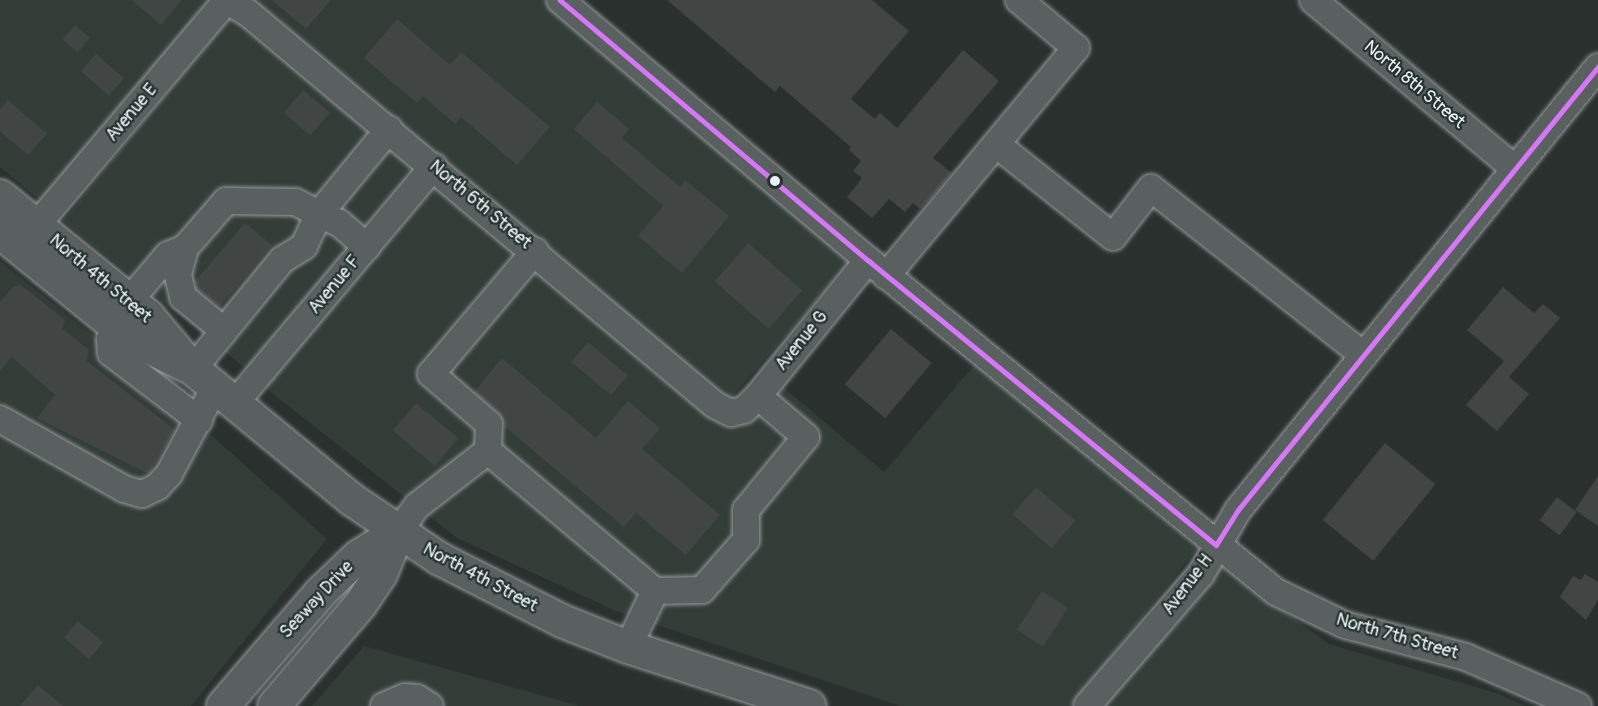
<!DOCTYPE html>
<style>
body{margin:0}
#map{position:relative;width:1598px;height:706px;overflow:hidden;background:#29302d;font-family:Pangolin,sans-serif}
div>[style]{position:absolute}
[style*='--x']{left:calc(var(--x)*1px);top:calc(var(--y)*1px);width:calc(var(--w)*1px);rotate:calc(var(--a)*1deg)}
.built>*{inset:0;background:#323d38;transform-origin:0 0}
.building>*{inset:0;background:#414644;transform-origin:0 0}
.roads{filter:drop-shadow(0 0 2px #959a9a) drop-shadow(0 0 2px #959a9a)}
.minor>*{height:26px;margin:-13px;padding:0 13px;transform-origin:13px;border-radius:13px;background:#5a6060}
.major>*{height:32px;margin:-16px;padding:0 16px;transform-origin:16px;border-radius:16px;background:#5a6060}
.bus-1>*{height:4.5px;margin:-2.25px;padding:0 2.25px;transform-origin:2.25px;border-radius:2.25px;background:#d677f7}
.dots>*{width:16px;height:16px;translate:-50% -50%;box-sizing:border-box;border:3px solid #26332d;border-radius:50%}
span{translate:-50% -50%;white-space:nowrap;text-align:center;line-height:1.15;-webkit-text-stroke:4.5px #26332d;paint-order:stroke}
.street-label{font-size:18px;color:#e8f1f8}
</style>
<div id="map">
<div class="built">
<div style="clip-path:polygon(0 0,210px 0,211px 1px,42px 202px,0 167px)"></div>
<div style="clip-path:polygon(246px 0,545px 0,852px 260px,729px 400px)"></div>
<div style="left:230px;top:15px;width:243px;height:265px;rotate:39deg"></div>
<div style="clip-path:polygon(437px 182px,731px 428px,737px 427px,777px 382px,884px 472px,976px 363px,1198px 547px,1071px 706px,900px 706px,616px 611px,457px 538px,264px 387px)"></div>
<div style="clip-path:polygon(0 261px,162px 391px,327px 539px,191px 706px,0 706px)"></div>
<div style="clip-path:polygon(1216px 562px,1329px 644px,1496px 693px,1525px 706px,1100px 706px)"></div>
<div style="clip-path:polygon(364px 646px,580px 706px,312px 706px)"></div>
</div>
<div class="building">
<div style="clip-path:polygon(132px 0,182px 0,161px 25px)"></div>
<div style="clip-path:polygon(272px 0,331px 0,306px 29px)"></div>
<div style="clip-path:polygon(667px 0,872px 0,909px 31px,851px 99px,875px 119px,880px 113px,897px 128px,963px 50px,999px 81px,933px 158px,952px 173px,931px 198px,920px 209px,913px 203px,905px 212px,889px 199px,872px 218px,847px 197px,862px 178px,853px 171px,861px 161px,849px 150px,851px 147px,780px 86px,775px 92px)"></div>
<div style="clip-path:polygon(397px 19px,450px 65px,461px 52px,550px 127px,517px 165px,461px 117px,455px 124px,423px 96px,417px 103px,364px 58px)"></div>
<div style="left:75px;top:25px;width:20px;height:19px;rotate:41deg"></div>
<div style="left:96px;top:54px;width:37px;height:23px;rotate:41deg"></div>
<div style="left:303px;top:90px;width:35px;height:30px;rotate:40deg"></div>
<div style="clip-path:polygon(8px 100px,47px 134px,28px 155px,0 131px,0 110px)"></div>
<div style="clip-path:polygon(597px 102px,629px 129px,622px 138px,680px 187px,685px 180px,729px 216px,682px 273px,638px 236px,663px 206px,574px 129px)"></div>
<div style="clip-path:polygon(245px 223px,272px 245px,219px 307px,196px 289px,195px 281px)"></div>
<div style="left:748px;top:243px;width:72px;height:51px;rotate:41deg"></div>
<div style="clip-path:polygon(21px 285px,65px 320px,62px 328px,89px 350px,87px 361px,175px 430px,149px 474px,37px 418px,55px 395px,12px 357px,0 370px,0 302px,14px 286px)"></div>
<div style="clip-path:polygon(1503px 287px,1534px 313px,1543px 304px,1560px 318px,1509px 377px,1529px 394px,1497px 431px,1466px 405px,1504px 361px,1467px 330px)"></div>
<div style="left:891px;top:329px;width:53px;height:72px;rotate:40deg"></div>
<div style="left:588px;top:342px;width:52px;height:26px;rotate:40deg"></div>
<div style="clip-path:polygon(502px 358px,596px 438px,628px 401px,660px 428px,642px 449px,720px 515px,686px 555px,636px 513px,624px 527px,504px 426px,499px 413px,474px 392px)"></div>
<div style="left:416px;top:403px;width:55px;height:36px;rotate:40deg"></div>
<div style="left:1385px;top:443px;width:65px;height:99px;rotate:39deg"></div>
<div style="clip-path:polygon(1598px 476px,1598px 526px,1575px 510px)"></div>
<div style="left:1036px;top:487px;width:52px;height:36px;rotate:41deg"></div>
<div style="left:1557px;top:497px;width:25px;height:29px;rotate:37deg"></div>
<div style="clip-path:polygon(1585px 574px,1598px 582px,1598px 600px,1586px 620px,1560px 597px,1573px 576px,1581px 580px)"></div>
<div style="left:1042px;top:591px;width:31px;height:46px;rotate:33deg"></div>
<div style="left:78px;top:621px;width:33px;height:22px;rotate:40deg"></div>
<div style="clip-path:polygon(38px 685px,63px 706px,20px 706px)"></div>
</div>
<div class="roads">
<div class="minor">
<div style="--x:226;--y:0;--w:26;--a:31"></div>
<div style="--x:248;--y:13;--w:610;--a:40.01"></div>
<div style="--x:715;--y:405;--w:18;--a:27"></div>
<div style="--x:731;--y:413;--w:13;--a:-13"></div>
<div style="--x:744;--y:410;--w:20;--a:-45"></div>
<div style="--x:758;--y:396;--w:175;--a:-51"></div>
<div style="--x:560;--y:0;--w:403;--a:40.2"></div>
<div style="--x:868;--y:260;--w:526;--a:39.14"></div>
<div style="--x:1276;--y:592;--w:76;--a:25.6"></div>
<div style="--x:1345;--y:625;--w:125;--a:14.8"></div>
<div style="--x:1466;--y:657;--w:122;--a:23.6"></div>
<div style="--x:1313;--y:0;--w:263;--a:39.9"></div>
<div style="--x:996;--y:144;--w:149;--a:38.5"></div>
<div style="--x:1113;--y:237;--w:62;--a:-52.2"></div>
<div style="--x:1151;--y:188;--w:270;--a:38.2"></div>
<div style="--x:36;--y:226;--w:296;--a:-49.8"></div>
<div style="--x:367;--y:247;--w:37;--a:-139"></div>
<div style="--x:339;--y:223;--w:22;--a:-156"></div>
<div style="--x:319;--y:214;--w:110;--a:-50.5"></div>
<div style="--x:886;--y:276;--w:297;--a:-50.2"></div>
<div style="--x:1076;--y:48;--w:75;--a:-139.9"></div>
<div style="--x:129;--y:301;--w:60;--a:-49.7"></div>
<div style="--x:168;--y:255;--w:18;--a:-22"></div>
<div style="--x:118;--y:328;--w:14;--a:126"></div>
<div style="--x:110;--y:339;--w:14;--a:86"></div>
<div style="--x:111;--y:353;--w:111;--a:37.3"></div>
<div style="--x:193;--y:369;--w:141;--a:-50.8"></div>
<div style="--x:282;--y:260;--w:26;--a:-32"></div>
<div style="--x:304;--y:246;--w:35;--a:-65"></div>
<div style="--x:319;--y:214;--w:27;--a:-153"></div>
<div style="--x:295;--y:202;--w:69;--a:-179.2"></div>
<div style="--x:226;--y:201;--w:62;--a:131.1"></div>
<div style="--x:185;--y:248;--w:28;--a:105"></div>
<div style="--x:178;--y:275;--w:23;--a:77"></div>
<div style="--x:183;--y:297;--w:53;--a:39.7"></div>
<div style="--x:235;--y:403;--w:309;--a:-50"></div>
<div style="--x:0;--y:419;--w:142;--a:29.4"></div>
<div style="--x:124;--y:489;--w:19;--a:16"></div>
<div style="--x:142;--y:494;--w:17;--a:-25"></div>
<div style="--x:157;--y:487;--w:18;--a:-47"></div>
<div style="--x:169;--y:474;--w:98;--a:-62.1"></div>
<div style="--x:488;--y:451;--w:27;--a:-88"></div>
<div style="--x:489;--y:424;--w:77;--a:-139.2"></div>
<div style="--x:431;--y:374;--w:161;--a:-49.8"></div>
<div style="--x:398;--y:532;--w:32;--a:-54"></div>
<div style="--x:417;--y:506;--w:90;--a:-37.8"></div>
<div style="--x:488;--y:451;--w:218;--a:40"></div>
<div style="--x:655;--y:591;--w:62;--a:115.7"></div>
<div style="--x:655;--y:591;--w:47;--a:-1.2"></div>
<div style="--x:702;--y:590;--w:67;--a:-48.7"></div>
<div style="--x:746;--y:540;--w:30;--a:-90"></div>
<div style="--x:746;--y:510;--w:94;--a:-50.6"></div>
<div style="--x:806;--y:437;--w:63;--a:-139.5"></div>
<div style="--x:384;--y:706;--w:23;--a:-23"></div>
<div style="--x:405;--y:697;--w:12;--a:5"></div>
<div style="--x:417;--y:698;--w:15;--a:32"></div>
<div style="--x:1087;--y:706;--w:174;--a:-49.2"></div>
<div style="--x:1201;--y:574;--w:74;--a:-60"></div>
<div style="--x:1238;--y:510;--w:571;--a:-50.9"></div>
</div>
<div class="major">
<div style="--x:0;--y:196;--w:191;--a:39"></div>
<div style="--x:148;--y:316;--w:56;--a:50.1"></div>
<div style="--x:0;--y:232;--w:168;--a:39.2"></div>
<div style="--x:130;--y:338;--w:70;--a:26.2"></div>
<div style="--x:193;--y:369;--w:205;--a:39.4"></div>
<div style="--x:351;--y:499;--w:105;--a:34.1"></div>
<div style="--x:438;--y:558;--w:139;--a:26.9"></div>
<div style="--x:562;--y:621;--w:71;--a:21.5"></div>
<div style="--x:628;--y:647;--w:191;--a:18"></div>
<div style="--x:223;--y:706;--w:150;--a:-49.3"></div>
<div style="--x:321;--y:592;--w:52;--a:-43.5"></div>
<div style="--x:359;--y:556;--w:46;--a:-31.6"></div>
<div style="--x:274;--y:706;--w:133;--a:-49.6"></div>
<div style="--x:360;--y:605;--w:37;--a:-56"></div>
<div style="--x:381;--y:574;--w:45;--a:-68"></div>
</div>
</div>
<div class="bus-1">
<div style="--x:560;--y:0;--w:403;--a:40.2"></div>
<div style="--x:868;--y:260;--w:450;--a:39.3"></div>
<div style="--x:1216;--y:545;--w:41;--a:-57.8"></div>
<div style="--x:1238;--y:510;--w:571;--a:-50.9"></div>
</div>
<div class="dots">
<div style="left:775px;top:181px;background:#e8f1f8"></div>
</div>
<div class="street-label">
<span style="left:1414px;top:85px;rotate:40deg">North 8th Street</span>
<span style="left:132px;top:113px;rotate:-50deg">Avenue E</span>
<span style="left:480px;top:205px;rotate:40deg">North 6th Street</span>
<span style="left:100px;top:279px;rotate:40deg">North 4th Street</span>
<span style="left:335px;top:285px;rotate:-50deg">Avenue F</span>
<span style="left:802px;top:341px;rotate:-51deg">Avenue G</span>
<span style="left:480px;top:578px;rotate:28deg">North 4th Street</span>
<span style="left:1188px;top:585px;rotate:-53deg">Avenue H</span>
<span style="left:317px;top:600px;rotate:-47deg">Seaway Drive</span>
<span style="left:1397px;top:637px;rotate:16deg">North 7th Street</span>
</div>
</div>
